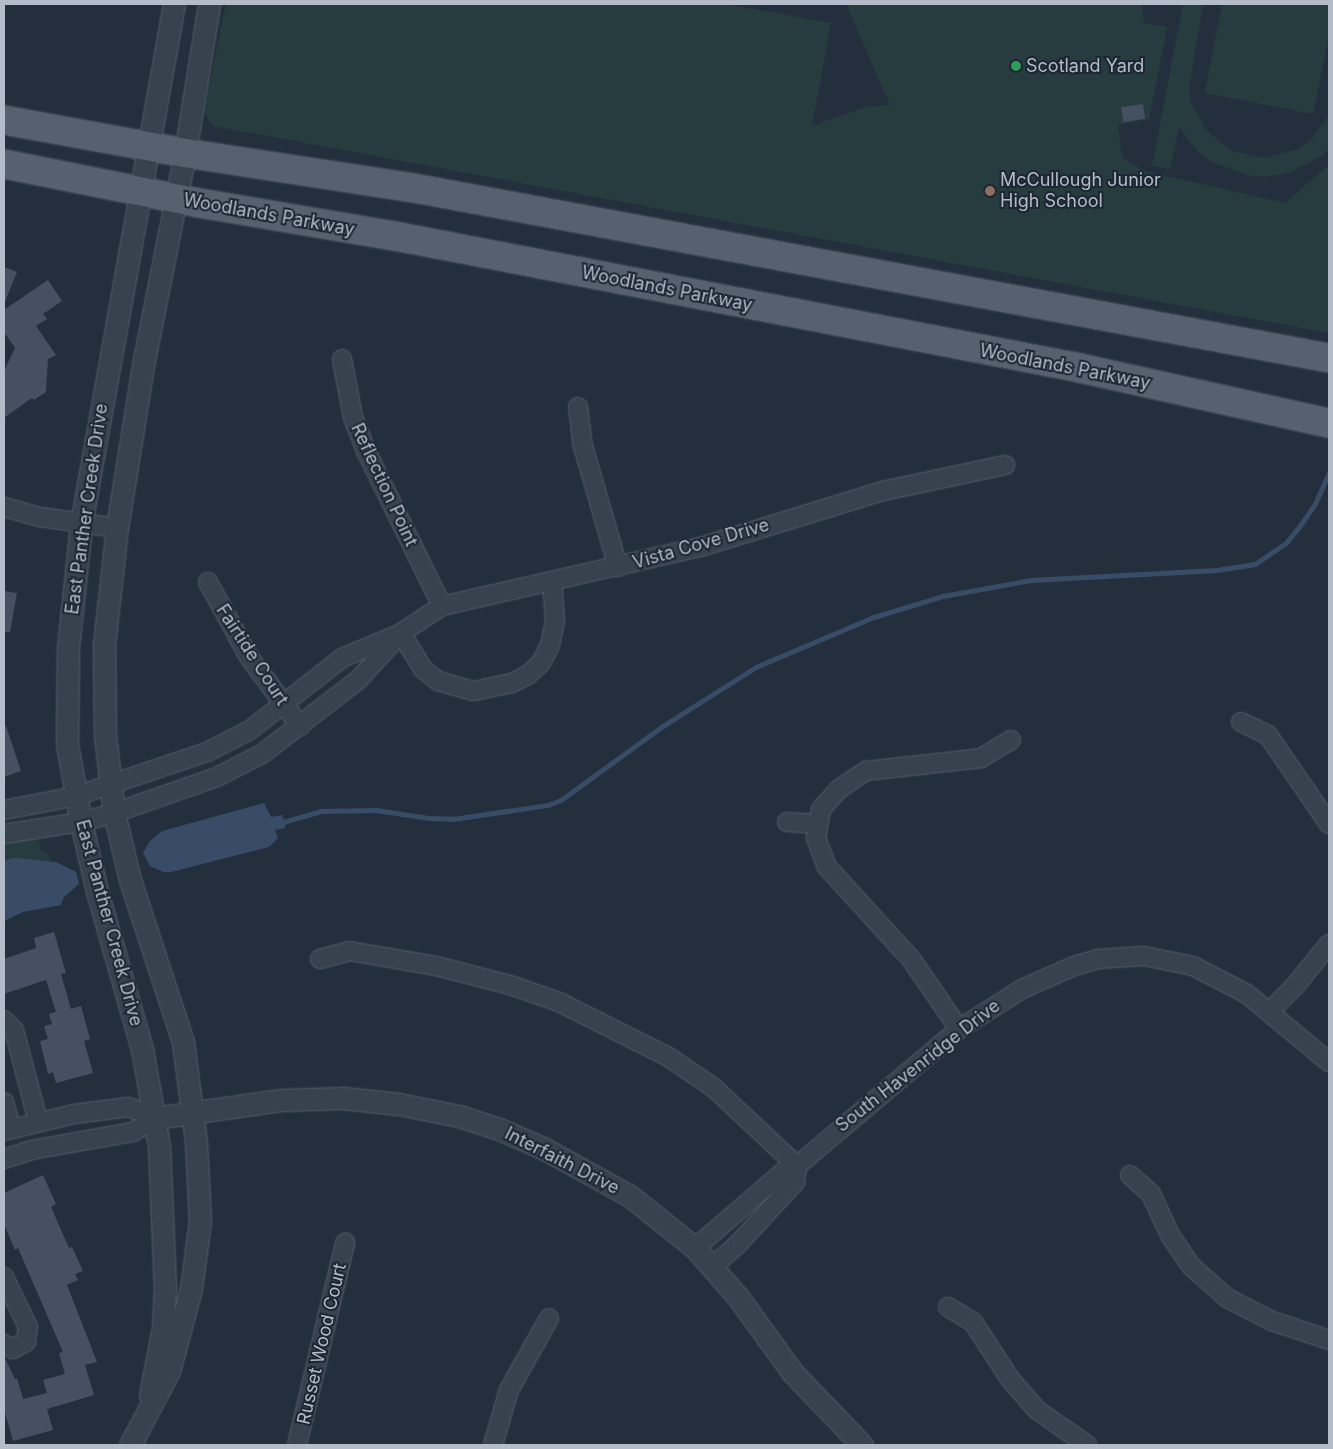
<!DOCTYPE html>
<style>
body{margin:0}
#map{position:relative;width:1333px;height:1449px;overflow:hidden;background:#242f3e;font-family:Inter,sans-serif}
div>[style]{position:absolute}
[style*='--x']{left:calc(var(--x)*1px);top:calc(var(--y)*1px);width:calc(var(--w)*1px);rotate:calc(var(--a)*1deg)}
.green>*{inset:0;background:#263c3f}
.water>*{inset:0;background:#394c67}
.stream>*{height:4.5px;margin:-2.25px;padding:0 2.25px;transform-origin:2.25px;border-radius:2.25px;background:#394c67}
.building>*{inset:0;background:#455162;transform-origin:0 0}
.roads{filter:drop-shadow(0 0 1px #565f6c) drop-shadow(0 0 1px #565f6c)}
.minor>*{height:18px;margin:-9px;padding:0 9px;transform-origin:9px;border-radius:9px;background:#38414e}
.tertiary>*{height:21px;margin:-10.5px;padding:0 10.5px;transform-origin:10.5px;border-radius:10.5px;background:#38414e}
.primary>*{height:28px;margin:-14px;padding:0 14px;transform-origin:14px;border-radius:14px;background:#56606e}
.dots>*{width:14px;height:14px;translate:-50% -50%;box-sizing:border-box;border:2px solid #1d2633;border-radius:50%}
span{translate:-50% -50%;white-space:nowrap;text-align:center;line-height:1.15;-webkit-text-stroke:4px #1d2633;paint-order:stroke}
.poi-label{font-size:18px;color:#b4bcc9}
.left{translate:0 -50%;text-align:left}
.street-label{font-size:18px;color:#b4bcc9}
.frame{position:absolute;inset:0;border:5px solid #b4bcc9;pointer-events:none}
</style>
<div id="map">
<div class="green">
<div style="clip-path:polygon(226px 4px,726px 4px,831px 23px,812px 126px,865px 107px,890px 105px,846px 4px,1142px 4px,1144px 23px,1167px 27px,1149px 119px,1118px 125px,1122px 157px,1145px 171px,1285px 203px,1329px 165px,1329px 333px,213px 126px,204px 112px)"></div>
<div style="clip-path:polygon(1183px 4px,1203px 4px,1189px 88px,1191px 102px,1206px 130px,1232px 151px,1265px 158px,1298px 149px,1312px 138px,1329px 115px,1329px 148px,1322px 156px,1288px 173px,1266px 177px,1247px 175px,1211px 162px,1197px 151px,1179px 127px,1170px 169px,1152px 166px)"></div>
<div style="clip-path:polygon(1222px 4px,1329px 4px,1329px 34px,1313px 114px,1205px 93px)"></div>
<div style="clip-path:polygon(37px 835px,42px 852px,49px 854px,51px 861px,4px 860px,4px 841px)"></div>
</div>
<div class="water">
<div style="clip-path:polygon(264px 803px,271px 817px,282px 815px,285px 822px,285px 828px,275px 830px,278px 838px,269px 847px,171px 872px,163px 872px,150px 866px,143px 853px,150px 841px,162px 831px)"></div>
<div style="clip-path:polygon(15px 858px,56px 862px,76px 872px,79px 884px,64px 897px,61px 905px,23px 912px,4px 921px,4px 860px)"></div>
</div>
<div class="stream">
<div style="--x:280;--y:823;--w:43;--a:-16.3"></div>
<div style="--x:321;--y:811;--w:55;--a:-1"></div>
<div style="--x:376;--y:810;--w:54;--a:8.6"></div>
<div style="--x:429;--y:818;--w:24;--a:2"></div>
<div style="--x:453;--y:819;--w:96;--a:-8.4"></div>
<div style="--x:548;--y:805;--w:14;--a:-21"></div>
<div style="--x:561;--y:800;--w:126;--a:-36"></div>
<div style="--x:663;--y:726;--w:110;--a:-32.4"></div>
<div style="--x:756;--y:667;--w:128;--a:-23"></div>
<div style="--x:874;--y:617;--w:72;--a:-16.9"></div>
<div style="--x:943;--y:596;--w:89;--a:-10.3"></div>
<div style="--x:1031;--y:580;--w:186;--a:-3.1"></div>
<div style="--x:1217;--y:570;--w:38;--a:-9"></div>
<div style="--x:1255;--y:564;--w:37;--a:-34"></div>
<div style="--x:1286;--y:543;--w:21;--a:-51"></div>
<div style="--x:1299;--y:527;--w:28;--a:-55"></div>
<div style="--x:1315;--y:504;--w:35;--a:-66"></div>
</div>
<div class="building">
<div style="left:1143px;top:104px;width:15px;height:22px;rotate:82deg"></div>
<div style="clip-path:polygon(4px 267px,17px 272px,4px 304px)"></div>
<div style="clip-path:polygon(48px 280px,62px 301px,43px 314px,47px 319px,36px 326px,56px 355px,48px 359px,46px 392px,34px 400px,32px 398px,4px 418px,4px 371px,15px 348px,4px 332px,4px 310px)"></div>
<div style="clip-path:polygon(4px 591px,17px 593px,10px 632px,4px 632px)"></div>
<div style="clip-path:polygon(6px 726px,21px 771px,4px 777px,4px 727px)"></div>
<div style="clip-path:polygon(54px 932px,66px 973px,61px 974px,71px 1009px,81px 1006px,90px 1039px,84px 1041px,93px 1073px,56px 1083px,53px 1072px,48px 1074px,40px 1041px,48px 1039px,44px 1026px,52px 1024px,49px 1014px,56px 1012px,46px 980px,4px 994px,4px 959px,36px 948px,34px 938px)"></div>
<div style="clip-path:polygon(43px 1175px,56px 1204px,51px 1207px,69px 1248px,72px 1247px,83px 1271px,75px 1274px,78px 1280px,67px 1285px,97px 1362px,85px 1365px,94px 1395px,47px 1409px,53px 1430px,13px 1441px,4px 1409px,4px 1356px,15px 1379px,17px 1378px,23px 1399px,47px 1393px,43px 1380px,65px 1374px,59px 1353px,63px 1352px,18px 1248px,15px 1250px,4px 1224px,4px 1193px)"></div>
</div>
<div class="roads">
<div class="minor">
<div style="--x:342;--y:359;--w:59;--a:79.3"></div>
<div style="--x:353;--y:417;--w:39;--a:69"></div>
<div style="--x:367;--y:453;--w:170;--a:63.9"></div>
<div style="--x:578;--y:407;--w:39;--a:83"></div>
<div style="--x:583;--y:446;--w:126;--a:73.9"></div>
<div style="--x:4;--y:507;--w:37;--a:16"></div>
<div style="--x:40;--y:517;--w:78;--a:8.1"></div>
<div style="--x:208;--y:582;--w:85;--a:61.3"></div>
<div style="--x:249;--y:657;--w:86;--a:53.5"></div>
<div style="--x:401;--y:633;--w:42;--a:58.6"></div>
<div style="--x:423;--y:669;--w:19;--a:39"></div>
<div style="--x:438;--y:681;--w:37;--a:16"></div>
<div style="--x:474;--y:691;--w:39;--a:-12"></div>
<div style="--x:512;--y:683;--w:18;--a:-27"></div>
<div style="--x:528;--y:675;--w:18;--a:-43"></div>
<div style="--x:541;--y:663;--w:20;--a:-63"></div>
<div style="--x:550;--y:645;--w:24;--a:-78"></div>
<div style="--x:555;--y:622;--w:39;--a:-94"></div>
<div style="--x:1241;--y:722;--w:30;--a:26"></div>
<div style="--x:1268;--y:735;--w:108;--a:55.6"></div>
<div style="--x:4;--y:810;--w:73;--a:-11"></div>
<div style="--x:76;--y:796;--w:138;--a:-18.6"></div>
<div style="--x:207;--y:752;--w:48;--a:-27.1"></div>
<div style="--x:250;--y:730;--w:117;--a:-38"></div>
<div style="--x:342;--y:658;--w:56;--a:-22.9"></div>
<div style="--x:787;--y:822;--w:31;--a:4"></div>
<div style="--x:4;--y:834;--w:78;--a:-8.9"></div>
<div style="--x:81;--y:822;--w:34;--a:-15"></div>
<div style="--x:114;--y:813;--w:109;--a:-19.3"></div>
<div style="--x:217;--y:777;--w:51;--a:-27.1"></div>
<div style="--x:262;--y:754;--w:121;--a:-37.6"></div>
<div style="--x:358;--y:680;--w:64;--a:-47.5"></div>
<div style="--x:401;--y:633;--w:49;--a:-33.4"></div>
<div style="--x:442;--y:606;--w:269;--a:-12.9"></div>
<div style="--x:704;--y:546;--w:187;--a:-17.1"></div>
<div style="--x:883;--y:491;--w:125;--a:-12"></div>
<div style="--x:320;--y:959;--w:30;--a:-15"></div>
<div style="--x:349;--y:951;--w:88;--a:9.8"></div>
<div style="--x:436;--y:966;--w:76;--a:14.4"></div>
<div style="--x:510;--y:985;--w:52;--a:19.1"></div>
<div style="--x:559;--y:1002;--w:121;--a:26.6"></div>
<div style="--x:667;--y:1056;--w:57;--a:34.2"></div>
<div style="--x:714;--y:1088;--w:114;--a:43.2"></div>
<div style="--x:1270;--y:1011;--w:35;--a:-45"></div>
<div style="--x:1295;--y:986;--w:54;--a:-51"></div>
<div style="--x:4;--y:1020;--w:14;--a:45"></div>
<div style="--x:14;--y:1030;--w:94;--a:75.2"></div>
<div style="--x:959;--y:1029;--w:85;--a:-124.4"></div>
<div style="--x:911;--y:959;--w:125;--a:-132.4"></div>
<div style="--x:827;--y:867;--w:31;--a:-111"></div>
<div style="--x:816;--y:838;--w:29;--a:-80"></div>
<div style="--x:821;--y:809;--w:27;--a:-48"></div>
<div style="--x:839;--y:789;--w:32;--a:-34"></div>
<div style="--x:866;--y:771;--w:116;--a:-6.4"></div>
<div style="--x:981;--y:758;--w:35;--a:-31"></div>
<div style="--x:4;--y:1102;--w:28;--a:75"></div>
<div style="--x:4;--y:1131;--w:72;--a:-13.7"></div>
<div style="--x:74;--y:1114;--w:55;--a:-7.3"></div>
<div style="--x:129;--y:1107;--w:28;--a:23"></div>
<div style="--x:4;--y:1159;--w:28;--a:-18"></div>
<div style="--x:31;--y:1150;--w:104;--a:-10"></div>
<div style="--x:133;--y:1132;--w:26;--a:-32"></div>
<div style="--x:1130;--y:1175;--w:28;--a:42"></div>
<div style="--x:1151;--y:1194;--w:45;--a:65.1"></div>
<div style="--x:1170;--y:1235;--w:37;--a:56"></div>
<div style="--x:1191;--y:1266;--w:48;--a:41.6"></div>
<div style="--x:1227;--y:1298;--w:51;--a:27.1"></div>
<div style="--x:1272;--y:1321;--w:60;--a:18.4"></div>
<div style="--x:695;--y:1248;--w:116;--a:-40.8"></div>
<div style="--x:783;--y:1172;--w:15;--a:-23"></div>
<div style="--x:797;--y:1166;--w:212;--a:-40.2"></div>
<div style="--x:959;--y:1029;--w:75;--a:-32.4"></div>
<div style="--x:1022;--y:989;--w:57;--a:-23.9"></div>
<div style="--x:1074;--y:966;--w:25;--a:-16"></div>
<div style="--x:1098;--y:959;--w:46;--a:-3.7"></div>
<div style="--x:1144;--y:956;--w:50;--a:11.5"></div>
<div style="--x:1193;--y:966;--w:61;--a:27.4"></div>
<div style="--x:1247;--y:994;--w:107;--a:39.7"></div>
<div style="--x:713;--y:1266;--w:35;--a:-41"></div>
<div style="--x:739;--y:1243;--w:83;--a:-47.4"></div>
<div style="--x:795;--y:1182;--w:16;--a:-83"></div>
<div style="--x:4;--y:1277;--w:55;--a:64.4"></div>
<div style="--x:28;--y:1327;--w:15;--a:98"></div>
<div style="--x:26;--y:1342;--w:15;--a:152"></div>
<div style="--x:13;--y:1349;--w:10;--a:-151"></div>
<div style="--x:948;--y:1307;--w:29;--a:31"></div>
<div style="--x:973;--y:1322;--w:68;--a:57"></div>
<div style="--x:1010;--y:1379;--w:41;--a:48.9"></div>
<div style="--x:1037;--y:1410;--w:61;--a:35"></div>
<div style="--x:297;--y:1445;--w:208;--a:-76.6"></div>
<div style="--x:493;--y:1445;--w:57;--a:-73.8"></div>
<div style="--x:509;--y:1390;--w:82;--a:-60.9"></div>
</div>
<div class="tertiary">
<div style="--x:155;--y:1118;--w:128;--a:-8.1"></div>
<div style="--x:282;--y:1100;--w:61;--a:-1.9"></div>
<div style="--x:343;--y:1098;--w:56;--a:6.1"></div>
<div style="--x:399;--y:1104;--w:61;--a:11.3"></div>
<div style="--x:459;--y:1116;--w:42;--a:18"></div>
<div style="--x:499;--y:1129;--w:48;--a:23.4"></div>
<div style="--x:543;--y:1148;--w:99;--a:28.9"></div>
<div style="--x:630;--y:1196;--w:83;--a:38.7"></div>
<div style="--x:695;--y:1248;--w:65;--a:48.7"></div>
<div style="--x:738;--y:1297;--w:92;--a:54.2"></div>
<div style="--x:792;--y:1372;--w:101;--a:46.2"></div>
<div style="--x:150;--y:1395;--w:68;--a:-79"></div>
<div style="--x:163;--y:1328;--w:40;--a:-87.1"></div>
<div style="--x:165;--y:1288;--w:142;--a:-92.4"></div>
<div style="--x:159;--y:1146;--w:98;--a:-99.9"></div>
<div style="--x:142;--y:1049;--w:164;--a:-105.9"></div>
<div style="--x:97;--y:891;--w:71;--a:-103.1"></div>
<div style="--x:81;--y:822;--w:79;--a:-100.2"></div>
<div style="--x:67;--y:744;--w:96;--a:-89.4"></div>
<div style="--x:68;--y:648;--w:125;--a:-84"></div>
<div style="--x:81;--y:524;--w:528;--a:-79.86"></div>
<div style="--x:130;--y:1445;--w:84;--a:-62.2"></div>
<div style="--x:169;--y:1371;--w:85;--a:-75"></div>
<div style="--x:191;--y:1289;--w:69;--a:-82.5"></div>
<div style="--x:200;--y:1221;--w:79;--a:-92.9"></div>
<div style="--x:196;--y:1142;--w:101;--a:-97.4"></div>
<div style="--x:183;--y:1042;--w:170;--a:-108.1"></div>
<div style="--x:130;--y:880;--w:69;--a:-103.4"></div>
<div style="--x:114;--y:813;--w:79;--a:-96.6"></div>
<div style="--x:105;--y:735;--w:90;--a:-90.6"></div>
<div style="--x:104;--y:645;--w:118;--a:-83.7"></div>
<div style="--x:117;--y:528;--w:170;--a:-80.9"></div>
<div style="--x:144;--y:360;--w:211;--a:-78.8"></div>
<div style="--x:185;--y:153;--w:151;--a:-80.8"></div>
</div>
<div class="primary">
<div style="--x:4;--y:120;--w:184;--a:10.3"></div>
<div style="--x:185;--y:153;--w:232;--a:8.7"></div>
<div style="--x:414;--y:188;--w:931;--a:10.53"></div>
<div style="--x:4;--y:164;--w:199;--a:11.3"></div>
<div style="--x:199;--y:203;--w:204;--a:9.6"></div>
<div style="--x:400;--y:237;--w:693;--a:10.9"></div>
<div style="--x:1080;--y:368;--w:255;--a:12.5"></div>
</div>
</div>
<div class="dots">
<div style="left:1016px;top:66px;background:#2e9e5b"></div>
<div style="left:990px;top:191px;background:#8d6e63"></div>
</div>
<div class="poi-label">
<span class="left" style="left:1026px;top:66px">Scotland Yard</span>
<span class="left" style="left:1000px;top:191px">McCullough Junior<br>High School</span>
</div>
<div class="street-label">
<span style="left:269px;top:215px;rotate:10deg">Woodlands Parkway</span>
<span style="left:667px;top:289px;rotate:11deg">Woodlands Parkway</span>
<span style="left:1065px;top:367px;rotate:11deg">Woodlands Parkway</span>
<span style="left:384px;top:485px;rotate:65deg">Reflection Point</span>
<span style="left:87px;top:509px;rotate:-82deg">East Panther Creek Drive</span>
<span style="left:701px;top:544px;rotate:-16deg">Vista Cove Drive</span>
<span style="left:252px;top:655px;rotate:57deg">Fairtide Court</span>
<span style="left:109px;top:923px;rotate:75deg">East Panther Creek Drive</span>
<span style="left:918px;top:1066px;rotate:-38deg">South Havenridge Drive</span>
<span style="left:562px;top:1161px;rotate:27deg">Interfaith Drive</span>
<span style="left:322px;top:1344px;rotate:-77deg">Russet Wood Court</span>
</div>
<div class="frame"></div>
</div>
